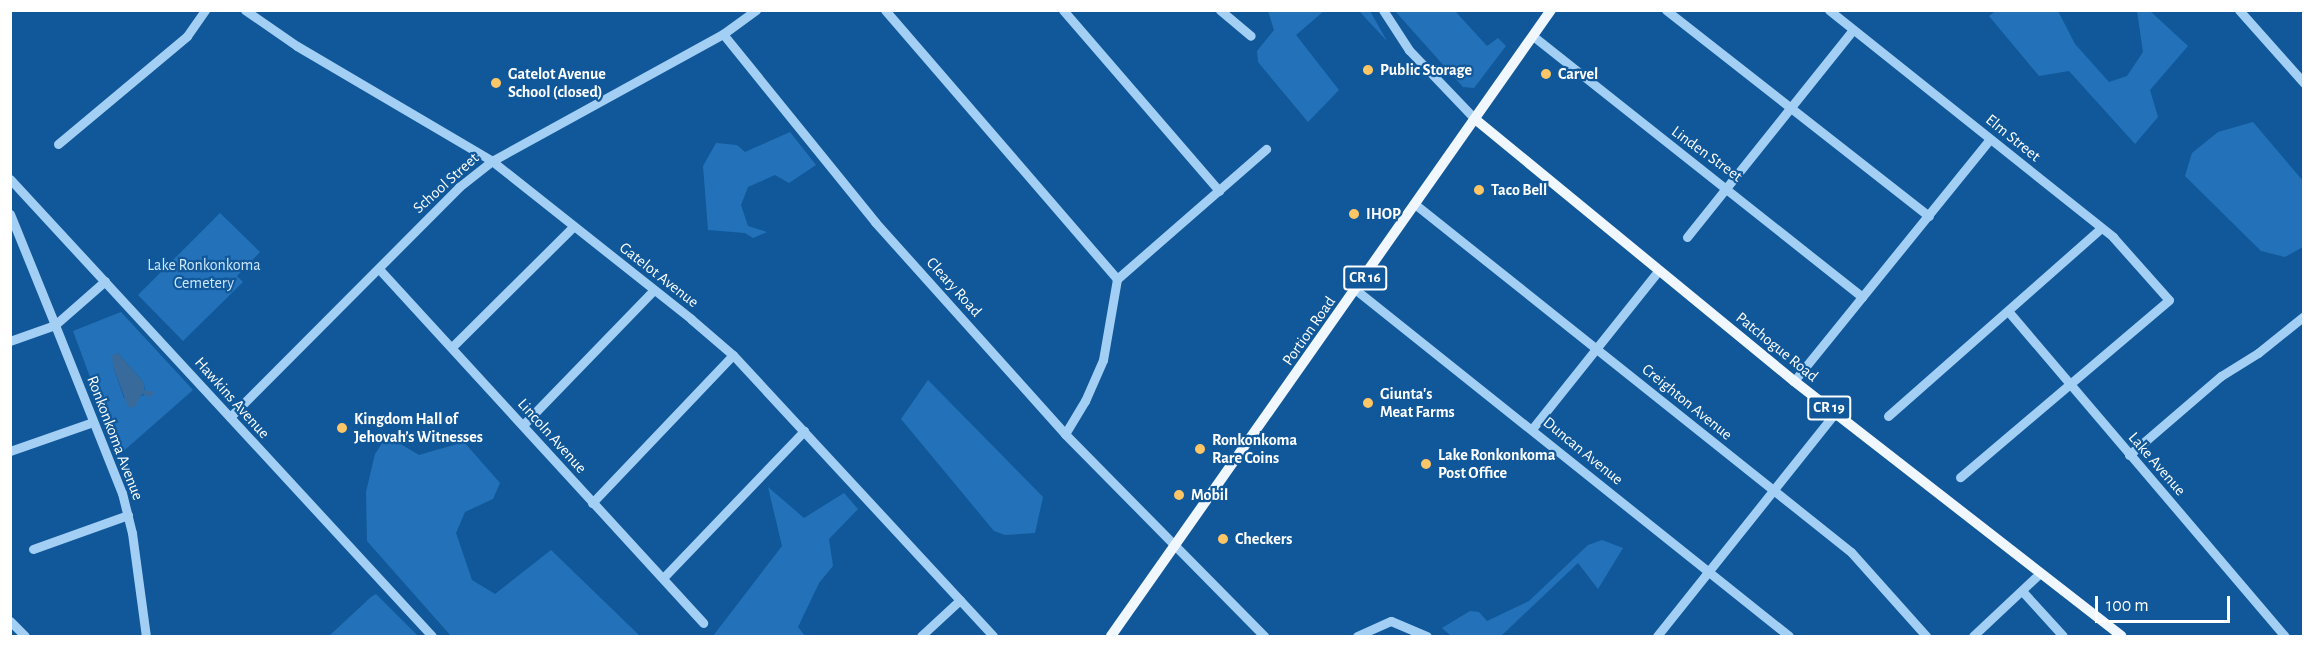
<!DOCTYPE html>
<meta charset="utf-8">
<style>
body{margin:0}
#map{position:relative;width:2314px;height:647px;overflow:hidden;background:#10589a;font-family:"Alegreya Sans",sans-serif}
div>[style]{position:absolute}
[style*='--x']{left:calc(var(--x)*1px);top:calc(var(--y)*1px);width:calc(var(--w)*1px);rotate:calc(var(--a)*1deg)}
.green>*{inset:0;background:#2372b9}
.water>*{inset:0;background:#386b9b}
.minor>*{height:9px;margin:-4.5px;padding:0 4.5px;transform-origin:4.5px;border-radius:4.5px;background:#a3cff5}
.major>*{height:10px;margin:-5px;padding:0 5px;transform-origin:5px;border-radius:5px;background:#f1f7ff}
.dots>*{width:16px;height:16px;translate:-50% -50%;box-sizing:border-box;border:3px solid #10589a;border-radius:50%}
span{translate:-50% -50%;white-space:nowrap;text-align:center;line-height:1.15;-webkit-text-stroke:4.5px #10589a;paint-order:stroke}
.shield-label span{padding:2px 4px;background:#10589a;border:2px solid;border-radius:4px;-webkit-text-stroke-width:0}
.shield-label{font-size:15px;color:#fff;font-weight:700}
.poi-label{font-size:16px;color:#fff;font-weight:700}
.left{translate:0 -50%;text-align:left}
.street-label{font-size:16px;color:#fff}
.park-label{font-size:16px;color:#cce7fe}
.frame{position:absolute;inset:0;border:12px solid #fff;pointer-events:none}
.scale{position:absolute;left:2095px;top:596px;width:135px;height:27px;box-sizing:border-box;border:3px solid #fff;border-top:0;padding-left:8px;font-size:18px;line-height:21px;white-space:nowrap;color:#fff;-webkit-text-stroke:4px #10589a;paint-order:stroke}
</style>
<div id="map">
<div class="green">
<div style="clip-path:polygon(1997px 10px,2058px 11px,2075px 44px,2109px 82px,2127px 76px,2143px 52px,2137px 11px,2150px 11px,2188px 46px,2150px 90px,2158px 117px,2135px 144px,2069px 71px,2039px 76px,1989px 16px)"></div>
<div style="clip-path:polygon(1268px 11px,1324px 11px,1296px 35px,1339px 90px,1308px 122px,1258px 62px,1257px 51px,1274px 30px)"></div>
<div style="clip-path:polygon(1359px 11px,1370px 11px,1387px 41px)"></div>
<div style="clip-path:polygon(1395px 11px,1455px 11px,1487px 46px,1498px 38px,1506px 46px,1474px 88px,1463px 87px)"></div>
<div style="clip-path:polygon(2253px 122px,2303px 181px,2303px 247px,2285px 257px,2261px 251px,2185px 176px,2192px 153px,2218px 132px)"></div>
<div style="clip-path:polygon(790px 132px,816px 165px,789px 183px,775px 175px,748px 187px,741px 205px,748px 226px,767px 232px,753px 238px,745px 233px,708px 230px,703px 166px,716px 143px,737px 145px,745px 152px)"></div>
<div style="clip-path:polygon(220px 213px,260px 252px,237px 276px,243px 282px,183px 341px,138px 295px)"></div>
<div style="clip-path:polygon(evenodd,121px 312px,193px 390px,119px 455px,73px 331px,121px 312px,118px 353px,144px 383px,145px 395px,124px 398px,113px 366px,118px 353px)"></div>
<div style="clip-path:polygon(928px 380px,1043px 497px,1035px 533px,1005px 535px,994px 531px,901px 419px)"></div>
<div style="clip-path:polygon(387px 436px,419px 455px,464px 442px,500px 483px,493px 499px,465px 512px,456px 533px,472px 580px,495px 594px,551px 550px,640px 636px,451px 636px,367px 541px,366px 492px,375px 454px)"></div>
<div style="clip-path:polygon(768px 487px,804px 518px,844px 493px,858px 509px,829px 539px,833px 566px,819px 583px,798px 627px,805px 636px,713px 636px,782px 546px)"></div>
<div style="clip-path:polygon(1602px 540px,1623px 548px,1598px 589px,1578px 563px,1501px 636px,1451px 636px,1442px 628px,1470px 611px,1479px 612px,1487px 621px,1529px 601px,1588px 545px)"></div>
<div style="clip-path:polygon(376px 594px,418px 636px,329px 636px,371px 597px)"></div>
</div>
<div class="water">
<div style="clip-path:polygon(118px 353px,144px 383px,144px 390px,155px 392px,151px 397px,142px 394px,135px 407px,128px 407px,113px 366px,112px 355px)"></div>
</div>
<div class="minor">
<div style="--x:245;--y:10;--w:63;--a:34.7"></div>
<div style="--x:297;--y:46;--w:226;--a:30.5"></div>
<div style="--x:492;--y:161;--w:254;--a:38.4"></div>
<div style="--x:691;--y:319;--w:55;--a:40.6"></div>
<div style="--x:733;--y:355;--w:383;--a:47.2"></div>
<div style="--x:885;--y:10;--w:355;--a:49.2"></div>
<div style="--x:1063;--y:10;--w:239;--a:49.2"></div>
<div style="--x:1220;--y:10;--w:40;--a:40"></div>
<div style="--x:1383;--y:10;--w:48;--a:57"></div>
<div style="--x:1409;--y:50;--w:95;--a:46.3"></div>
<div style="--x:1666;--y:10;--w:334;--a:38.1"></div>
<div style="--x:1829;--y:10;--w:364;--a:38.6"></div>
<div style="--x:2113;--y:237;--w:84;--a:48.4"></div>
<div style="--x:2169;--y:300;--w:274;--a:139.7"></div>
<div style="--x:2239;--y:10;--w:98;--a:48.3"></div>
<div style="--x:723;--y:34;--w:242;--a:51"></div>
<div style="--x:875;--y:222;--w:285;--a:48.1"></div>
<div style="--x:1065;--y:434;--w:284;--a:45.4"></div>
<div style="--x:1533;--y:36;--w:420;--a:38.4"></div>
<div style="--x:58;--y:144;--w:168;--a:-39.9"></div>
<div style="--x:187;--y:36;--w:32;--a:-55"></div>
<div style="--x:10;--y:179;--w:622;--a:47.28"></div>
<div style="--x:1416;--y:205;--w:556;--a:38.58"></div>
<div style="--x:1851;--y:552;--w:113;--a:48.2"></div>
<div style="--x:10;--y:214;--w:120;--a:67.9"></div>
<div style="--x:55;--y:325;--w:48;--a:160.4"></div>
<div style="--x:1687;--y:237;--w:265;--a:-51.3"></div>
<div style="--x:379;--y:269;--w:480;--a:47.5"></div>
<div style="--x:105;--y:281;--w:67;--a:138.7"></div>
<div style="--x:55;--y:325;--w:181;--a:68.3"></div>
<div style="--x:122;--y:493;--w:41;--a:76"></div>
<div style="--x:132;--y:533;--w:104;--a:82.3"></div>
<div style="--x:1356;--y:290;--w:554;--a:38.63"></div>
<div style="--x:2008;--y:311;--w:427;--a:49.6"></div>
<div style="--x:452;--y:347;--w:170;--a:-44.8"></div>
<div style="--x:1794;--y:381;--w:311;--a:-51"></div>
<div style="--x:1888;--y:416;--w:284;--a:-41.4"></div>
<div style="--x:230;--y:417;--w:325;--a:-45.1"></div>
<div style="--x:459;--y:187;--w:42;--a:-38.2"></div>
<div style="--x:492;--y:161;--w:264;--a:-28.8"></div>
<div style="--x:723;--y:34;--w:41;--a:-36"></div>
<div style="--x:523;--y:425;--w:187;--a:-45.9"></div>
<div style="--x:1532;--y:429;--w:203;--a:-51.4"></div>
<div style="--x:1065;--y:434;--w:39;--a:-59"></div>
<div style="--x:1085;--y:401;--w:45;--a:-66.3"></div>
<div style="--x:1103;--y:360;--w:82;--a:-80.2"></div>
<div style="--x:1117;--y:279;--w:198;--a:-41.1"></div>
<div style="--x:10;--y:451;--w:88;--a:-19.3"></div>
<div style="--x:2129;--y:455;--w:121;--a:-40.7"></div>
<div style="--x:2221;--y:376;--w:44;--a:-31.9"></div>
<div style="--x:2258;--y:353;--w:59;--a:-38.8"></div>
<div style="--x:592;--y:503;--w:204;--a:-46.4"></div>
<div style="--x:33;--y:549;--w:101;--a:-19.7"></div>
<div style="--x:663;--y:578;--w:204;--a:-46.2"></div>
<div style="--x:2023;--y:592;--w:59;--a:47.7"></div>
<div style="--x:10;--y:621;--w:21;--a:45"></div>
<div style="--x:921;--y:636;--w:53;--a:-42.7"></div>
<div style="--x:1357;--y:636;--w:37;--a:-24"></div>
<div style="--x:1391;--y:621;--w:39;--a:23"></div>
<div style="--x:1657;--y:636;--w:285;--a:-51.4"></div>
<div style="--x:1973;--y:636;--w:92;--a:-43.2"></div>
</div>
<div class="major">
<div style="--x:1475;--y:119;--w:413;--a:39.4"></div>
<div style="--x:1794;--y:381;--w:415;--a:37.9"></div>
<div style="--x:1111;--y:636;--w:765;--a:-54.9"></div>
</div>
<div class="dots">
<div style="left:1368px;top:70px;background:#ffc667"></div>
<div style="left:1546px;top:74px;background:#ffc667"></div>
<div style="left:496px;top:83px;background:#ffc667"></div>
<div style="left:1479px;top:190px;background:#ffc667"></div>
<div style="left:1354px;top:214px;background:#ffc667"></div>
<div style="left:1368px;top:403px;background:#ffc667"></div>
<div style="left:342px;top:428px;background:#ffc667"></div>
<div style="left:1200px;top:449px;background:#ffc667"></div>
<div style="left:1426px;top:464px;background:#ffc667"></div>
<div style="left:1179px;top:495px;background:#ffc667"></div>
<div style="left:1223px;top:539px;background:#ffc667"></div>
</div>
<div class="shield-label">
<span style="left:1365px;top:278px">CR 16</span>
<span style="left:1829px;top:408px">CR 19</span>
</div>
<div class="poi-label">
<span class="left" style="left:1380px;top:70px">Public Storage</span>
<span class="left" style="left:508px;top:83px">Gatelot Avenue<br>School (closed)</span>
<span class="left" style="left:1558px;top:74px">Carvel</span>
<span class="left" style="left:1491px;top:190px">Taco Bell</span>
<span class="left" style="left:1366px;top:214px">IHOP</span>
<span class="left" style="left:1380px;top:403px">Giunta's<br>Meat Farms</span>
<span class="left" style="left:354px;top:428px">Kingdom Hall of<br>Jehovah’s Witnesses</span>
<span class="left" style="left:1212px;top:449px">Ronkonkoma<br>Rare Coins</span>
<span class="left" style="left:1438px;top:464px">Lake Ronkonkoma<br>Post Office</span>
<span class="left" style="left:1191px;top:495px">Mobil</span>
<span class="left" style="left:1235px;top:539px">Checkers</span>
</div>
<div class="street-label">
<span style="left:2013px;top:138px;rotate:39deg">Elm Street</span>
<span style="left:1707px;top:154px;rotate:36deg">Linden Street</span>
<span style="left:446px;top:183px;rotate:-42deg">School Street</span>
<span style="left:659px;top:275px;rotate:38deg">Gatelot Avenue</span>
<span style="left:954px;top:287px;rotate:48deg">Cleary Road</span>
<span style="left:1309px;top:331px;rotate:-55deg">Portion Road</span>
<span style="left:1777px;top:347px;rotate:39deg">Patchogue Road</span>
<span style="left:232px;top:398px;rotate:48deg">Hawkins Avenue</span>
<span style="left:1687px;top:402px;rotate:39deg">Creighton Avenue</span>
<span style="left:552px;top:436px;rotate:48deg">Lincoln Avenue</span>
<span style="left:115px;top:438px;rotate:69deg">Ronkonkoma Avenue</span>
<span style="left:1583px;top:451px;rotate:39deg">Duncan Avenue</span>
<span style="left:2157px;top:464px;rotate:49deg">Lake Avenue</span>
</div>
<div class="park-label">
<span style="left:204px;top:274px">Lake Ronkonkoma<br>Cemetery</span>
</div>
<div class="frame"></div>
<div class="scale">100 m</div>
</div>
